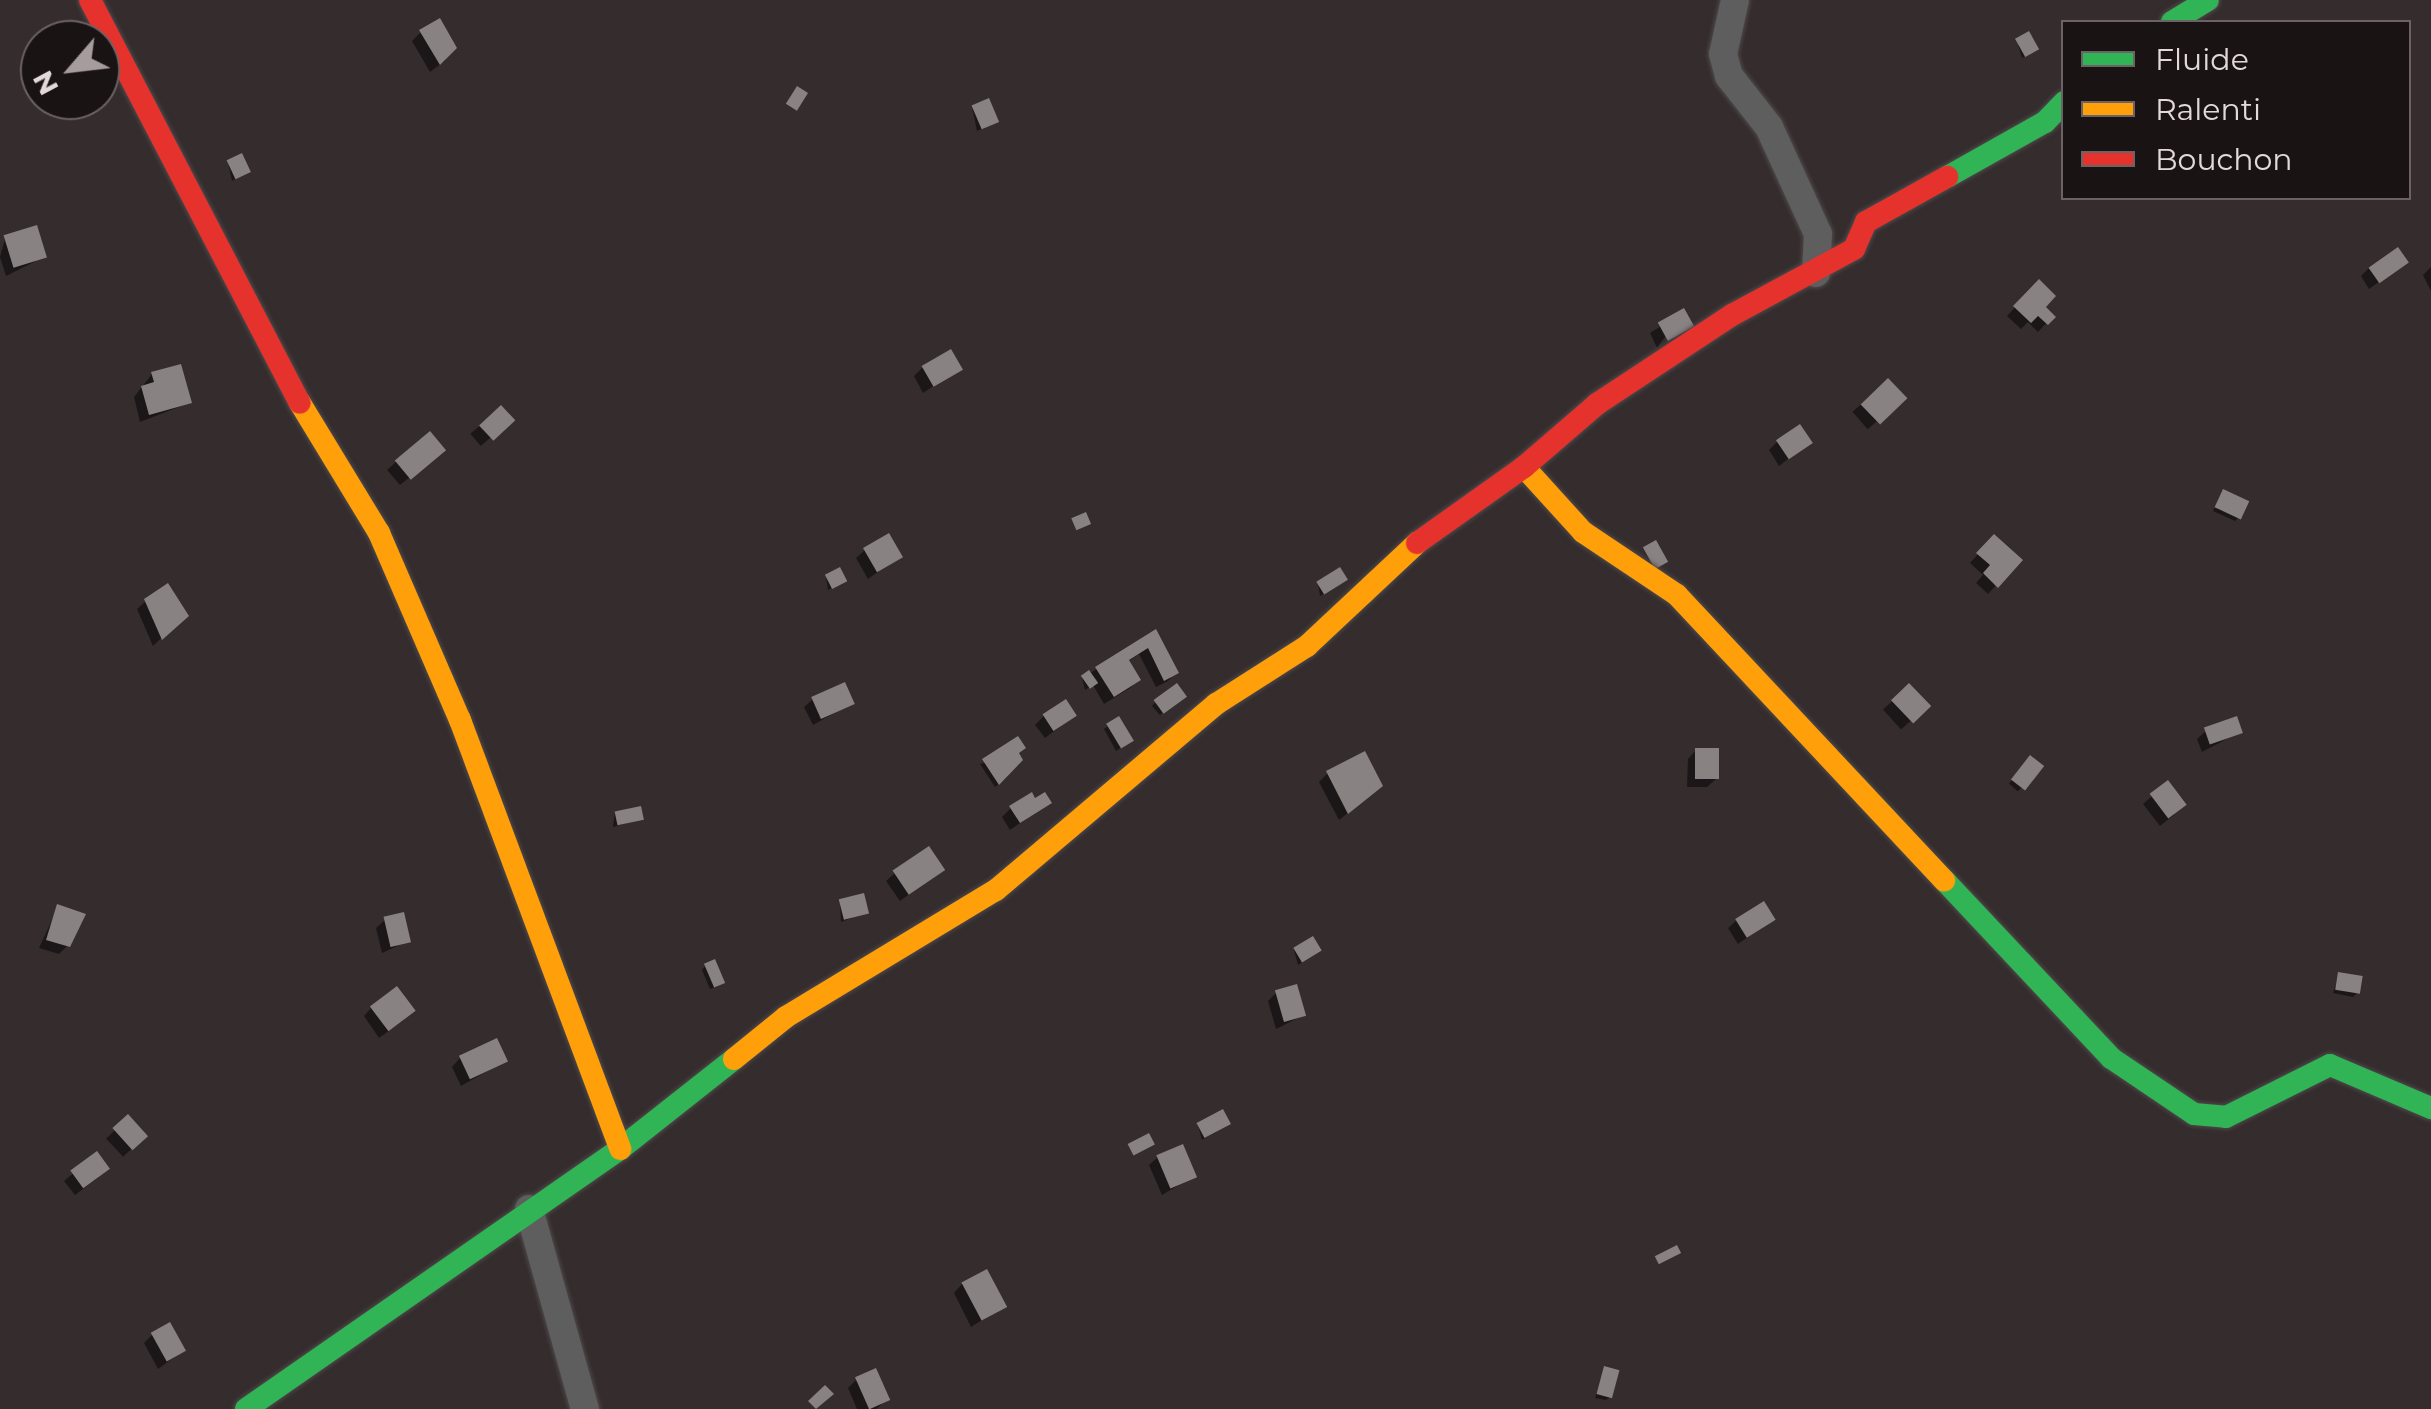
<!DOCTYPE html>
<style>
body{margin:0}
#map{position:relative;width:2431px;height:1409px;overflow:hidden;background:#342c2d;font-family:Montserrat,sans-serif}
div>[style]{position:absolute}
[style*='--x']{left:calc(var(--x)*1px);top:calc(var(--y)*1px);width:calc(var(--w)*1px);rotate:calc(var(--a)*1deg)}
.shadow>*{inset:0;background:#0007;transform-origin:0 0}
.building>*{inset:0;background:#898283;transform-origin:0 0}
.roads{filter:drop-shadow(0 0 2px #4f494a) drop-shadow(0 0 2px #4f494a)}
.street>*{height:28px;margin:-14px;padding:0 14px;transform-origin:14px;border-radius:14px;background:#5d5e5d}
.fast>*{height:22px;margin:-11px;padding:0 11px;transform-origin:11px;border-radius:11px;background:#30b455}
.slow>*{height:22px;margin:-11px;padding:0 11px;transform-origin:11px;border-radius:11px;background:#ff9f0a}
.jam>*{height:22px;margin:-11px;padding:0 11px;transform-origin:11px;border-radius:11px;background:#e5322d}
span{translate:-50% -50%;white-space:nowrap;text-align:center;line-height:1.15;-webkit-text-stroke:10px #191314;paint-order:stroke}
.legend{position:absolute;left:2061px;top:20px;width:350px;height:180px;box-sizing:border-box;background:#191314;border:2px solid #6a6264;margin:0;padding:12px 18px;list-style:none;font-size:30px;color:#e3d9db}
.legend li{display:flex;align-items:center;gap:20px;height:50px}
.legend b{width:50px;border:2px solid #6a6264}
.north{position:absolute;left:20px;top:20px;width:100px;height:100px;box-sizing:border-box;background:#191314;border:2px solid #6a6264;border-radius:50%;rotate:242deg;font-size:28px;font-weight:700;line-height:40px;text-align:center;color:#e3d9db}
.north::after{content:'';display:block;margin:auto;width:35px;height:45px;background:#a69c9e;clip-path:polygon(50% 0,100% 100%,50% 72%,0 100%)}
</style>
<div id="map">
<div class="shadow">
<div style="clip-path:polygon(421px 32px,446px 60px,430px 72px,412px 41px)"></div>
<div style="clip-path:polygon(2017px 41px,2033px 52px,2022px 58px)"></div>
<div style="clip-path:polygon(972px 107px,996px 122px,977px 131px)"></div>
<div style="clip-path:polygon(228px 162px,248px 172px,232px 181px)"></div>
<div style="clip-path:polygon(5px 239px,44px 257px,6px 276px,0 257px)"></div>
<div style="clip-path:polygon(2405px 263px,2369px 289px,2361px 276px,2369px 268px)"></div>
<div style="clip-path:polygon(2431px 267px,2431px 291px,2423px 275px)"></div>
<div style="clip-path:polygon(2039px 282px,2043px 307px,2052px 317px,2038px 332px,2028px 322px,2021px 329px,2007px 316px)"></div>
<div style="clip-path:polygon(1683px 312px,1657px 348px,1650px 333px)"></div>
<div style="clip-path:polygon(923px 367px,959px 369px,923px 393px,914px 376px)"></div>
<div style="clip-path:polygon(152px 374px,189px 403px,140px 422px,134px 397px)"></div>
<div style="left:1888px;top:381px;width:23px;height:47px;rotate:49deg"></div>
<div style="left:501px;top:408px;width:16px;height:40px;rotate:50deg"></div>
<div style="clip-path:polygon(1777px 442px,1809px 443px,1779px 466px,1769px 450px)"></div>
<div style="clip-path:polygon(434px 458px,400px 485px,387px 470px,396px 462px)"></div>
<div style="clip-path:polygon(2220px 496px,2239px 517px,2235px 521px,2213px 511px)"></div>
<div style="clip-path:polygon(1994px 537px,2019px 560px,1988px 594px,1976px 583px,1983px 575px,1970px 563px)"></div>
<div style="clip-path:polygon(865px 550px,900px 556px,868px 579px,856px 558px)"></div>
<div style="clip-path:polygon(826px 577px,840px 584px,828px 590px)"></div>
<div style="clip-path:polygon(1318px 583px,1342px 583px,1320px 596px)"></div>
<div style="clip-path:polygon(146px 601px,185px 615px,153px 646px,137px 609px)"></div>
<div style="clip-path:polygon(1155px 633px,1176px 672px,1168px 681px,1156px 687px,1139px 654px,1127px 662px,1138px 680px,1130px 688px,1104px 704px,1093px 685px,1085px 690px,1082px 678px)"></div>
<div style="left:1909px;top:686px;width:27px;height:35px;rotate:48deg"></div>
<div style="clip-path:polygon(813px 699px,852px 703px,813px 725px,804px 707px)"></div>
<div style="clip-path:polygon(1180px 700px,1160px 715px,1152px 706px,1156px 702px)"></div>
<div style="clip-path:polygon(1044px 716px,1074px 716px,1045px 738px,1035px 725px)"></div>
<div style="clip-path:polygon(1118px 719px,1127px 744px,1116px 751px,1104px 729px)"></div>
<div style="clip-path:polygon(2206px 731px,2240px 732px,2202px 752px,2197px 739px)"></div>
<div style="clip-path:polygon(1696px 750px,1716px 779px,1707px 787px,1687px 787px,1688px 759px)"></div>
<div style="clip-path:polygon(1017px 754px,1006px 778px,995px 787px,980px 764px)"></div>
<div style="left:2031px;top:759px;width:12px;height:33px;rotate:42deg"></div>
<div style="clip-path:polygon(1327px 774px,1372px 794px,1339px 820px,1319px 782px)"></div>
<div style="clip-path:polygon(2152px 796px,2175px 814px,2160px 826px,2143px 804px)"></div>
<div style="clip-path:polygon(1049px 803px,1010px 830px,1002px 817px,1011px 808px)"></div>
<div style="clip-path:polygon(615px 811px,641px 819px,613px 827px)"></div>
<div style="clip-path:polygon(942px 870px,900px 901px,886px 881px,895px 873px)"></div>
<div style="clip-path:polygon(840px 902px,867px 912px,841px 922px)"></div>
<div style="clip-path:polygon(58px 907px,68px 945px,59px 954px,39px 948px)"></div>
<div style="clip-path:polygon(385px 920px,408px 941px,382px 953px,376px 928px)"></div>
<div style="clip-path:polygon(1737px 920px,1773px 920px,1738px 944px,1728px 928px)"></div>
<div style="clip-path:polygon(1294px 950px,1315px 954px,1298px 965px)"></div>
<div style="clip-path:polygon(705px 966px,718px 986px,710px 989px,702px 970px)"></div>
<div style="clip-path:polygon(2339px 975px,2357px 993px,2353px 997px,2333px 993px)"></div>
<div style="clip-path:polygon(1277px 992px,1304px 1015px,1276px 1029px,1268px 1001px)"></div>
<div style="clip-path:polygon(372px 1007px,404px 1020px,379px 1038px,364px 1016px)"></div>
<div style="clip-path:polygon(460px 1058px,505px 1061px,461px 1086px,452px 1067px)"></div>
<div style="left:128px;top:1118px;width:25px;height:30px;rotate:47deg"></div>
<div style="clip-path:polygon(1198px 1125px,1225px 1127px,1202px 1140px)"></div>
<div style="clip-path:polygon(96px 1155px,99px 1177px,75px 1195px,64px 1181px)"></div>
<div style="clip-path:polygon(1158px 1157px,1194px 1176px,1162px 1195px,1149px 1165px)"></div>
<div style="clip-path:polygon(962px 1284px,1004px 1306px,971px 1327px,954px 1293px)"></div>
<div style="clip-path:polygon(152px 1335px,183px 1351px,158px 1369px,144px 1343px)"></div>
<div style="clip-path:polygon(1604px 1369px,1610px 1397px,1606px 1400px,1595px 1398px)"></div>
<div style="clip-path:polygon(856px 1380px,887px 1400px,876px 1409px,857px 1409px,848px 1388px)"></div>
</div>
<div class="building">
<div style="clip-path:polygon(440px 18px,457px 48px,440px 65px,419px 30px)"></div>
<div style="left:2029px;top:31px;width:21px;height:16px;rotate:61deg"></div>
<div style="left:797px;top:86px;width:13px;height:21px;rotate:32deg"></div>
<div style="left:989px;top:98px;width:26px;height:19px;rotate:67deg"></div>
<div style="left:242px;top:153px;width:21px;height:17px;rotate:65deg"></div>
<div style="left:37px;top:225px;width:34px;height:35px;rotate:73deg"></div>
<div style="left:2398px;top:247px;width:19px;height:36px;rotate:55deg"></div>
<div style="clip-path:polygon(2039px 279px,2056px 296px,2046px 307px,2056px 317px,2048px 325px,2038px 316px,2031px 323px,2013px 306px)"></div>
<div style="left:1684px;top:308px;width:21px;height:30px;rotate:61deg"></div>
<div style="left:951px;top:349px;width:24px;height:34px;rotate:60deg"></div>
<div style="clip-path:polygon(181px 364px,192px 403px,149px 415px,141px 386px,154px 382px,151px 372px)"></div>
<div style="left:1888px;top:378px;width:28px;height:38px;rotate:46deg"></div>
<div style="left:501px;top:405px;width:21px;height:30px;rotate:47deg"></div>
<div style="left:1800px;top:424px;width:23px;height:29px;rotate:56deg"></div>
<div style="left:430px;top:431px;width:25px;height:46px;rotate:50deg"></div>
<div style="left:2223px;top:489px;width:29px;height:20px;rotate:25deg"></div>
<div style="left:1086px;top:512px;width:13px;height:16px;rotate:67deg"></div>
<div style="left:889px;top:533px;width:28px;height:30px;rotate:60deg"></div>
<div style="clip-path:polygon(1994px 534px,2023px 560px,1998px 588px,1983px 573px,1990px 565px,1976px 553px)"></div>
<div style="left:1656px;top:540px;width:25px;height:15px;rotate:61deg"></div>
<div style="left:840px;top:567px;width:16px;height:17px;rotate:63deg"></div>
<div style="left:1340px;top:567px;width:15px;height:28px;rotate:58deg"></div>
<div style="clip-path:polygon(168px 583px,189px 616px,162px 640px,144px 599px)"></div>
<div style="clip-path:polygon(1156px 629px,1179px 673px,1164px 681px,1148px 648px,1129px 660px,1141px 680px,1114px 697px,1095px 667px)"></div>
<div style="left:1089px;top:670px;width:16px;height:10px;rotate:55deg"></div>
<div style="left:845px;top:682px;width:24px;height:37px;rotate:66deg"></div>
<div style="left:1177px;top:683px;width:17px;height:29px;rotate:54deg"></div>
<div style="left:1909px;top:683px;width:32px;height:25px;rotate:46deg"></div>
<div style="left:1066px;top:699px;width:20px;height:28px;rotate:57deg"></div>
<div style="left:1119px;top:716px;width:29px;height:15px;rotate:59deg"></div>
<div style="left:2237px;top:716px;width:18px;height:35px;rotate:71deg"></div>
<div style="clip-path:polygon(1018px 736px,1026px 748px,1019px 753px,1023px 760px,999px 785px,982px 759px)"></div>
<div style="left:1695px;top:748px;width:24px;height:31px"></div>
<div style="clip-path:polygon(1365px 751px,1383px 786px,1348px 814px,1326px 771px)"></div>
<div style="left:2030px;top:755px;width:18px;height:31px;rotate:38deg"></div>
<div style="left:2168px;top:780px;width:31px;height:23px;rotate:53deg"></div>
<div style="clip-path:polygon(1032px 792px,1035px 798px,1045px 792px,1052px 803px,1020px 823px,1009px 806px)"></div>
<div style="left:641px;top:806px;width:14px;height:27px;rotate:78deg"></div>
<div style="left:929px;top:846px;width:29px;height:44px;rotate:56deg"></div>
<div style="left:864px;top:893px;width:21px;height:26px;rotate:76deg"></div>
<div style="left:1764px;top:901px;width:22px;height:34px;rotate:58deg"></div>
<div style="clip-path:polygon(57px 904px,86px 914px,70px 947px,46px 940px)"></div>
<div style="left:404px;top:912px;width:31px;height:21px;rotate:77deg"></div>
<div style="left:1313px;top:936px;width:17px;height:23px;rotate:59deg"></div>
<div style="left:715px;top:959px;width:26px;height:12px;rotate:67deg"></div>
<div style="left:2338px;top:972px;width:25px;height:18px;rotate:9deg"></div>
<div style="left:1297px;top:984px;width:33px;height:23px;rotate:74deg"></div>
<div style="left:397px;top:986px;width:31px;height:34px;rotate:53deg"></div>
<div style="left:497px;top:1038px;width:26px;height:42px;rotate:65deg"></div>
<div style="left:1223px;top:1109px;width:17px;height:30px;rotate:62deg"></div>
<div style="left:128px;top:1114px;width:30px;height:21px;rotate:48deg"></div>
<div style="left:1149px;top:1133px;width:13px;height:24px;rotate:63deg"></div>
<div style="left:1183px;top:1144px;width:36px;height:29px;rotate:67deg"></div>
<div style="left:97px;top:1151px;width:22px;height:33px;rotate:54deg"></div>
<div style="left:1677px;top:1245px;width:9px;height:25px;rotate:63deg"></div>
<div style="left:987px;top:1269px;width:43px;height:29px;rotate:62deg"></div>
<div style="left:170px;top:1322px;width:33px;height:22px;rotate:61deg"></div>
<div style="left:1604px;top:1366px;width:16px;height:29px;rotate:15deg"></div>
<div style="left:876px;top:1368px;width:35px;height:23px;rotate:66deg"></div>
<div style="clip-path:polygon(825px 1385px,834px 1394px,816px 1409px,808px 1401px)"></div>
</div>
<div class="roads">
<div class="street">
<div style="--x:1735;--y:0;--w:55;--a:102.5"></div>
<div style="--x:1723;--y:54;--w:23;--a:75"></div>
<div style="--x:1729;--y:76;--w:65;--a:51.9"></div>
<div style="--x:1769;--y:127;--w:118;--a:65.4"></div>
<div style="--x:1818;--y:234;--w:39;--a:93"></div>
<div style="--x:529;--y:1209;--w:208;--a:74.4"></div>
</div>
<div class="fast">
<div style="--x:2172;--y:22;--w:42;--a:-31.4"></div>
<div style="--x:1947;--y:177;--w:112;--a:-29.3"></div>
<div style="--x:2045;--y:122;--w:28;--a:-46"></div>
<div style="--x:1944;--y:880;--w:244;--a:46.8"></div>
<div style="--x:2111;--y:1058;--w:100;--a:34"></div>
<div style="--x:2194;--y:1114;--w:32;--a:5"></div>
<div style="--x:2226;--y:1117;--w:116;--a:-26.6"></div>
<div style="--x:2330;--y:1065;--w:110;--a:23.1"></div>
<div style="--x:246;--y:1409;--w:455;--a:-34.8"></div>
<div style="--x:620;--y:1149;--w:145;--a:-38.3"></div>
</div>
<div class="slow">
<div style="--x:300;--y:403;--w:152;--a:58.7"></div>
<div style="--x:379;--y:533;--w:204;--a:66.6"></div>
<div style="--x:460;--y:720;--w:458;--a:69.5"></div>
<div style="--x:1524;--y:467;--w:88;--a:47.8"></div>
<div style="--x:1583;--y:532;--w:113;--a:33.8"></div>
<div style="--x:1677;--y:595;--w:391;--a:46.9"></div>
<div style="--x:734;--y:1059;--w:67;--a:-38.9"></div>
<div style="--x:786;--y:1017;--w:245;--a:-31.2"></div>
<div style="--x:996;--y:890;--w:288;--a:-40.2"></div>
<div style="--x:1216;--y:704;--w:108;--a:-32.5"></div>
<div style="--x:1307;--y:646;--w:151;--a:-43.1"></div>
</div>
<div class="jam">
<div style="--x:90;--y:0;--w:454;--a:62.5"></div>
<div style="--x:1417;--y:543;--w:131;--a:-35.4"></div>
<div style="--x:1524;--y:467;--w:96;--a:-40.8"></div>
<div style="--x:1597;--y:404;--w:162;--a:-33.4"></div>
<div style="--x:1732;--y:315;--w:139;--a:-28.4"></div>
<div style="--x:1854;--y:249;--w:30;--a:-66"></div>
<div style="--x:1866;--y:222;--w:93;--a:-29.1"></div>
</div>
</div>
<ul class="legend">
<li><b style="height:12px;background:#30b455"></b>Fluide</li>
<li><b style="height:12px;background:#ff9f0a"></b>Ralenti</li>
<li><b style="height:12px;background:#e5322d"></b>Bouchon</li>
</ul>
<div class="north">N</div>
</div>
